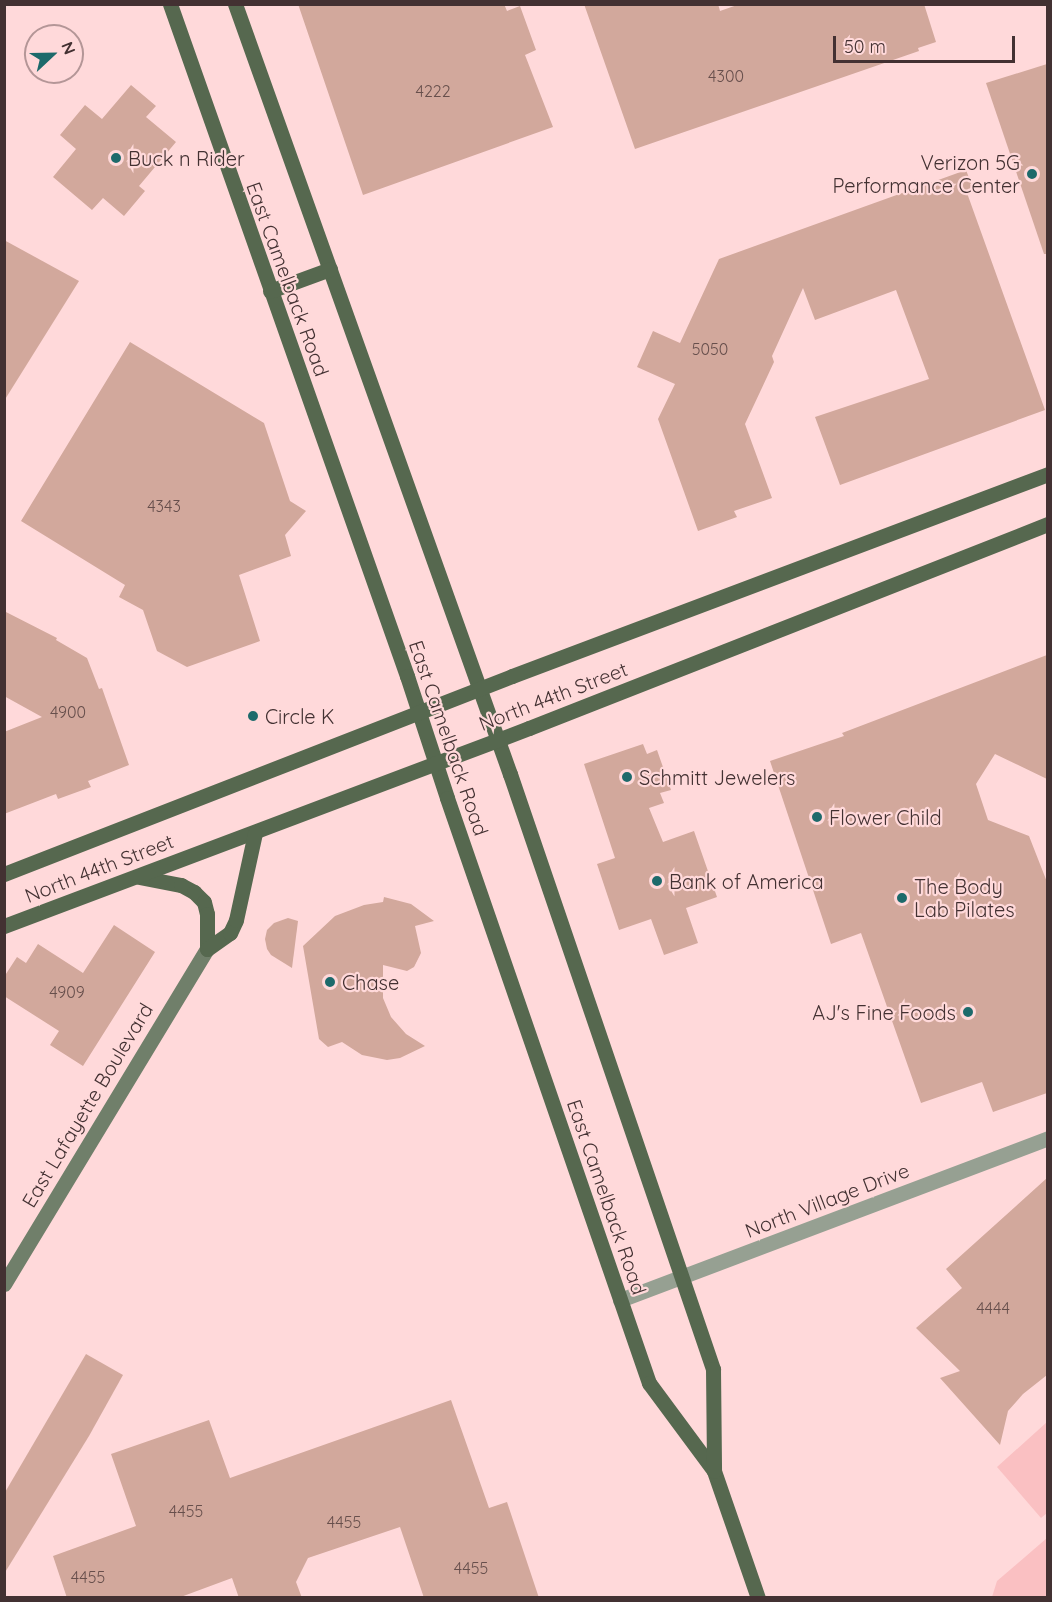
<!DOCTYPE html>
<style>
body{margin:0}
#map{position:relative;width:1052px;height:1602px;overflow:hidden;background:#ffd9da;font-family:Quicksand,sans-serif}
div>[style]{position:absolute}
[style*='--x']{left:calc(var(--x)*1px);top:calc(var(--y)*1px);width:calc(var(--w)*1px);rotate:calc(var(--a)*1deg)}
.green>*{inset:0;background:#fac0c2}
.building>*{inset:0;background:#d2a89c}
.street>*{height:15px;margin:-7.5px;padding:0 7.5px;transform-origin:7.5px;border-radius:7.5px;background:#96a092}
.secondary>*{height:15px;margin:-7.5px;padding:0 7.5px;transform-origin:7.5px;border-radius:7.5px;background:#707f6a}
.primary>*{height:15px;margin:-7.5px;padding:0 7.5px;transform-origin:7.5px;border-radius:7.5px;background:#56684f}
.dots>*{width:16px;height:16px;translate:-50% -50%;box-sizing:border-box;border:3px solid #ffd9da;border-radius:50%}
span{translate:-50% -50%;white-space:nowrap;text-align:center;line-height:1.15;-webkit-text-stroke:4.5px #ffd9da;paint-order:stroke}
.number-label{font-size:16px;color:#674f4c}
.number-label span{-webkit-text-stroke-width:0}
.poi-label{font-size:20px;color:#433132}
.left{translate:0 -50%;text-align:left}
.right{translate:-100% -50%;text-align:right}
.street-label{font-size:20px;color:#433132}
.frame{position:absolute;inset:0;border:6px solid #433132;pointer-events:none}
.north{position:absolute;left:24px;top:24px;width:60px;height:60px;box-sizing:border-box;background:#ffd9da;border:2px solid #b49697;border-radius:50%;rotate:68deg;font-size:16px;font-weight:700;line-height:24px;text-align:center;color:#433132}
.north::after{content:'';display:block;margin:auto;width:21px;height:27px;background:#1d6a6b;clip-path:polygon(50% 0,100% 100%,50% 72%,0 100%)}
.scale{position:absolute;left:833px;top:36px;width:182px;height:27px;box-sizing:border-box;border:3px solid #433132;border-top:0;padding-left:8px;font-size:18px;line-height:21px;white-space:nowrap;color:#433132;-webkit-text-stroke:4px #ffd9da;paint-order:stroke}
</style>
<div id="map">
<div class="green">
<div style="clip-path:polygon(1047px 1422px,1047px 1513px,1041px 1518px,997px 1467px)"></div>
<div style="clip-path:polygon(1047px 1538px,1047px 1597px,992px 1597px,997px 1581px)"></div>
</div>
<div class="building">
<div style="clip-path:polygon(298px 4px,504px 4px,507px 11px,520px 6px,536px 50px,525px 55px,553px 127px,363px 195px)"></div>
<div style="clip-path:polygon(584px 4px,718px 4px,720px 11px,740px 4px,924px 4px,936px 42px,918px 48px,919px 51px,635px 149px)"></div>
<div style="clip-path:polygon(1047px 64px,1047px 254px,1044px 254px,986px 83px)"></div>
<div style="clip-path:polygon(131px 85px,156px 106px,146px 117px,176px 142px,139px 186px,145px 191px,124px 216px,103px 198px,92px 210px,53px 177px,76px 149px,60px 135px,85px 105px,102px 119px)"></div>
<div style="clip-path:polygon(966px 170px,974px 191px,967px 193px,1045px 410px,840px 485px,815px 417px,929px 379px,896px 290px,815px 320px,803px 288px,772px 356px,774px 362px,745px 424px,772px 498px,734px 511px,737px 517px,698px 531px,658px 419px,675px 384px,637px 367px,653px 331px,680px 343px,719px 259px)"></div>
<div style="clip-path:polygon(4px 240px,79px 281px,4px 401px)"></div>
<div style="clip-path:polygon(130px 342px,264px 423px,290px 501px,306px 511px,285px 535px,291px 556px,239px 575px,260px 641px,187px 667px,157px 651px,143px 610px,119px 597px,125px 585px,21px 521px)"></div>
<div style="clip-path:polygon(4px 611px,57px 638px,56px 640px,87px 658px,99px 689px,102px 688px,129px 765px,88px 781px,91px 787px,58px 799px,56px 794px,4px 814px,4px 732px,42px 717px,4px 696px)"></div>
<div style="clip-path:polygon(1047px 655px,1047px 779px,995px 754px,976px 784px,988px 820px,1029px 836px,1047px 882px,1047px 1093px,993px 1112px,982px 1082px,921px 1103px,861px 933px,831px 944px,770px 761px,844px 736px,842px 733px)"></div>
<div style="clip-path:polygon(643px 744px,647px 754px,657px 750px,671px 790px,660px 793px,664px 803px,649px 808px,663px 842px,694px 831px,717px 897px,686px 908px,698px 943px,664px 955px,651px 919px,619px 930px,597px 864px,615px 858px,584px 764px)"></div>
<div style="clip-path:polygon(384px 897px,411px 904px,434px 921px,415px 926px,421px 953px,414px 967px,407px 971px,383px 965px,383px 998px,391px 1017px,406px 1034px,425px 1046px,400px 1058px,387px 1060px,362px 1055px,342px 1042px,328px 1047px,319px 1039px,303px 946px,335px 916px,364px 905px,383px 902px)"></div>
<div style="clip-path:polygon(288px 918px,298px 921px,292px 968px,271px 955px,267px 949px,265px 939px,267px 930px,274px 923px)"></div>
<div style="clip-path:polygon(114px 925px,155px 952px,83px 1066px,50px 1045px,59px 1031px,4px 996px,4px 977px,17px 957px,26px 963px,38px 944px,83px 973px)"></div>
<div style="clip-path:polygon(1047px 1178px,1047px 1375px,1023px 1394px,1008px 1411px,1000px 1445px,940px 1378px,960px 1371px,916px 1328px,962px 1288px,946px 1269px)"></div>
<div style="clip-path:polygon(86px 1354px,123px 1375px,89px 1436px,4px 1574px,4px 1494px)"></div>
<div style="clip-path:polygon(451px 1400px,489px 1508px,507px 1502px,539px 1598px,424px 1598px,400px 1527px,308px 1558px,296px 1582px,302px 1598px,239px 1598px,232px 1578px,178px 1598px,67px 1598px,53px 1556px,136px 1526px,111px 1454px,209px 1420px,230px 1478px)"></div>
</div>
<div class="street">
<div style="--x:620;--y:1300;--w:458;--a:-20.7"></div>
</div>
<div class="secondary">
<div style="--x:4;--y:1284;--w:392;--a:-58.8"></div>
</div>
<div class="primary">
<div style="--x:170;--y:4;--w:713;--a:70.57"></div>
<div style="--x:407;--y:676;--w:128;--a:71.8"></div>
<div style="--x:447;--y:798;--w:619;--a:70.95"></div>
<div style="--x:649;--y:1383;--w:109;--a:53.5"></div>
<div style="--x:714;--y:1471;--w:134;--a:70.9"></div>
<div style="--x:235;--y:4;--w:818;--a:70.35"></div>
<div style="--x:510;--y:774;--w:629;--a:71.16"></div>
<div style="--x:713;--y:1369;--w:102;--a:89.4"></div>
<div style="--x:270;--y:291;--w:64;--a:-20.1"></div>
<div style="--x:4;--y:874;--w:545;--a:-21.29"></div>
<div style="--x:512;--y:676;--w:573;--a:-20.65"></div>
<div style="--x:139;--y:877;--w:43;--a:10.8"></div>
<div style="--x:181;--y:885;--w:15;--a:28"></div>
<div style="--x:194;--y:892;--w:14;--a:45"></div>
<div style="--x:204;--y:902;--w:12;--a:76"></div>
<div style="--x:207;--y:914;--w:35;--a:90"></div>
<div style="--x:4;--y:926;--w:561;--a:-20.66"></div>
<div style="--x:529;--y:728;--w:558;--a:-21.46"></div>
<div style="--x:207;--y:949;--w:28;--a:-35"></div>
<div style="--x:230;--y:933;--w:14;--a:-65"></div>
<div style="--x:236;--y:920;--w:89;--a:-77.7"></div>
</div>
<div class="dots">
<div style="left:116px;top:158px;background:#1d6a6b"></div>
<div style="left:1032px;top:174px;background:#1d6a6b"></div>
<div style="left:253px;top:716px;background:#1d6a6b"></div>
<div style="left:627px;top:777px;background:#1d6a6b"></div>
<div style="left:817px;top:817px;background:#1d6a6b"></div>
<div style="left:657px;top:881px;background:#1d6a6b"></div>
<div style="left:902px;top:898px;background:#1d6a6b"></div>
<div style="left:330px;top:982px;background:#1d6a6b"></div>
<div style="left:968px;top:1012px;background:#1d6a6b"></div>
</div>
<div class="number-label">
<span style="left:726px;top:76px">4300</span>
<span style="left:433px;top:91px">4222</span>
<span style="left:710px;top:349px">5050</span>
<span style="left:164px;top:506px">4343</span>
<span style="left:68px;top:712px">4900</span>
<span style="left:67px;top:992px">4909</span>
<span style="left:993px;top:1308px">4444</span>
<span style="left:186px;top:1511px">4455</span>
<span style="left:344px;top:1522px">4455</span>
<span style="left:471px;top:1568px">4455</span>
<span style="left:88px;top:1577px">4455</span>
</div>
<div class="poi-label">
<span class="left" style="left:128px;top:158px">Buck n Rider</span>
<span class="right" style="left:1020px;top:174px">Verizon 5G<br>Performance Center</span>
<span class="left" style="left:265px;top:716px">Circle K</span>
<span class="left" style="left:639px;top:777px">Schmitt Jewelers</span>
<span class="left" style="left:829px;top:817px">Flower Child</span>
<span class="left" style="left:669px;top:881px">Bank of America</span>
<span class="left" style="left:914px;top:898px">The Body<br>Lab Pilates</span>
<span class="left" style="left:342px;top:982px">Chase</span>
<span class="right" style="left:956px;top:1012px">AJ's Fine Foods</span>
</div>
<div class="street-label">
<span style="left:288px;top:279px;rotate:70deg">East Camelback Road</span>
<span style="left:553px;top:696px;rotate:-21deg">North 44th Street</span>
<span style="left:449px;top:738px;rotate:71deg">East Camelback Road</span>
<span style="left:99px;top:868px;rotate:-21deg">North 44th Street</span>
<span style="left:87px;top:1105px;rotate:-59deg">East Lafayette Boulevard</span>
<span style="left:607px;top:1197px;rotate:71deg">East Camelback Road</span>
<span style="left:827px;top:1200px;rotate:-21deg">North Village Drive</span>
</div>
<div class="frame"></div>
<div class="north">N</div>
<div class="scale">50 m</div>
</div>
